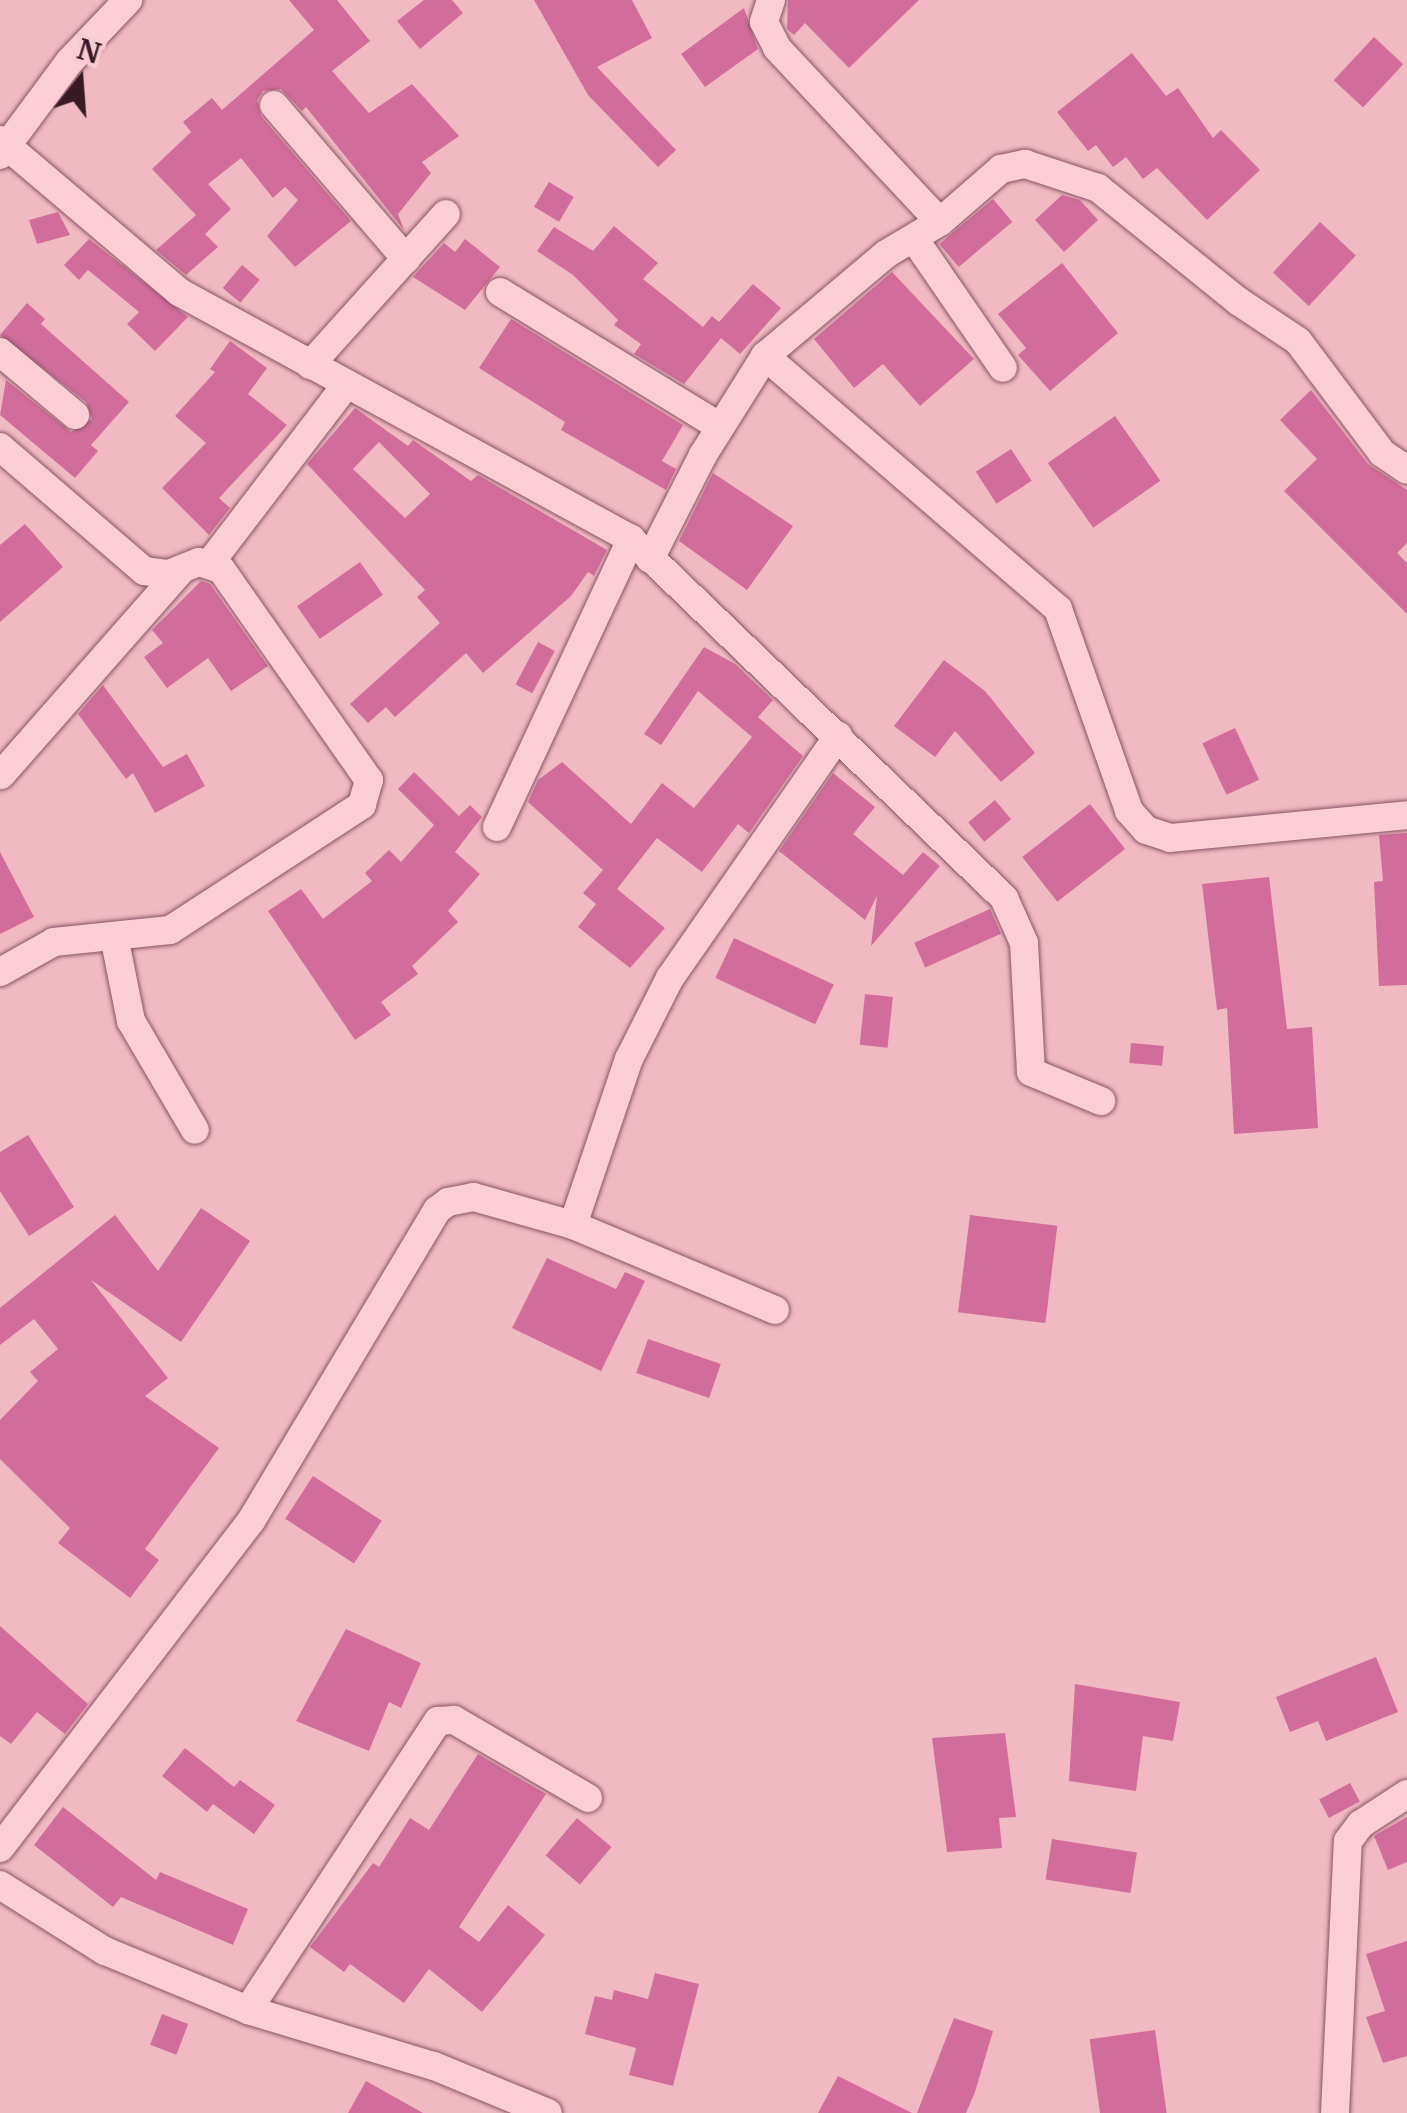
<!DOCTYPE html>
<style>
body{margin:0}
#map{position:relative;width:1407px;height:2113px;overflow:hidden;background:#f1bac3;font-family:Merriweather,serif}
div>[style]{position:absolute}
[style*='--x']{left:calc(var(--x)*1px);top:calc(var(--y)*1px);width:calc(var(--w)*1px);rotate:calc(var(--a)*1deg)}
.building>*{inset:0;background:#d26d9b;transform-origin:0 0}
.roads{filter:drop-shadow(0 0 2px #895365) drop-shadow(0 0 2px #895365)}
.minor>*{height:28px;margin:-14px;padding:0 14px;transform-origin:14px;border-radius:14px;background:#fbced5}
span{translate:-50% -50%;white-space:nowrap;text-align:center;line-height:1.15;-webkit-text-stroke:10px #f8cad1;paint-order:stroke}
.north{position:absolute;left:30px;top:30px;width:100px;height:100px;-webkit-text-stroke:8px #f8cad1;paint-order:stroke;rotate:17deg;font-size:28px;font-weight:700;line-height:40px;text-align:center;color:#371a25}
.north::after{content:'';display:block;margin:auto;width:35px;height:45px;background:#371a25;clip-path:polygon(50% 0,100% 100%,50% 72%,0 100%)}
</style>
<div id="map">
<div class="building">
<div style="clip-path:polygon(289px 0,337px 0,370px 41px,332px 71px,369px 113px,412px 84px,459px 136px,422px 162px,431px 173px,398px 214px,404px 230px,306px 107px,302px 111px,281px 89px,263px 91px,257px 100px,261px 116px,351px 221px,295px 267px,267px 236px,298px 200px,285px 187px,273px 198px,241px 158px,208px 184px,231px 209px,205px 234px,218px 247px,186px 275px,156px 250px,196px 215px,152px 169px,191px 132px,183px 122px,212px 98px,222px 110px,314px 30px)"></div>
<div style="clip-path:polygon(424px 0,452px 0,463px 13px,420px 49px,397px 21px)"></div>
<div style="clip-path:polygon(534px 0,632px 0,652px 38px,597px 67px,676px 150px,658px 167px,588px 95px)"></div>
<div style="clip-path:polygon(788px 0,919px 0,849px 68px,805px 23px,794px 35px,787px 29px)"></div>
<div style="clip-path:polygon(744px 8px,758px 49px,705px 87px,681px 54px)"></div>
<div style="left:1374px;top:37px;width:40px;height:59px;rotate:43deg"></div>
<div style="clip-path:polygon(1132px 53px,1166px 96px,1178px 88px,1213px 138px,1221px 130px,1260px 170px,1207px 220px,1157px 168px,1143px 179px,1126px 157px,1113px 167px,1096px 145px,1088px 151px,1057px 112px)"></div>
<div style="left:549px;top:182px;width:29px;height:29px;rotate:31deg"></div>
<div style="clip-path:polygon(1062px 195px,1080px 200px,1098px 220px,1064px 252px,1035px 220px)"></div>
<div style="left:993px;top:199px;width:30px;height:70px;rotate:50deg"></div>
<div style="clip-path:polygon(58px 212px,70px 235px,37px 244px,29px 220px)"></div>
<div style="left:1320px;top:222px;width:49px;height:69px;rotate:43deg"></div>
<div style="clip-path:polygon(614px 226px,658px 263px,643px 279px,703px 327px,712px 316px,719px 322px,753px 284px,781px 308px,740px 354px,721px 338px,684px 384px,634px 354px,641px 344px,614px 325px,618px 320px,573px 275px,537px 251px,554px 227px,593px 251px)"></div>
<div style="clip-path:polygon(89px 239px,188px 317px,155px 351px,127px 324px,139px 312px,88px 270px,79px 280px,64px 265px)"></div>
<div style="clip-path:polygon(465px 239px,500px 267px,465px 310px,413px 277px,444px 243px,455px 252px)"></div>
<div style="clip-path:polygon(1062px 263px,1118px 333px,1050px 391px,1018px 355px,1026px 348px,998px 314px)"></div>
<div style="left:242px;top:265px;width:23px;height:30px;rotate:40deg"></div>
<div style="clip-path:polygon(892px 272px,974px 359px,920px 406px,883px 364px,854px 388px,814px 339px)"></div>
<div style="clip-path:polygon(27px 303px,45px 319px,41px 324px,129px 402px,91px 445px,98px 451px,75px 478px,0 415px,6px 380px,71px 432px,92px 419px,86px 402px,0 335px)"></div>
<div style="clip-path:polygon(511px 319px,683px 425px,662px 461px,676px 469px,666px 490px,561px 430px,565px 422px,479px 368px)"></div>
<div style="clip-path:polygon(230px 341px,267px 368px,248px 394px,287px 425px,219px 498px,230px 508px,209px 535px,162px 488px,206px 443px,175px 416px,215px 372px,210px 369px)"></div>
<div style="clip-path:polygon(1311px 390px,1368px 464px,1407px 490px,1407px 543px,1397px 553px,1407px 563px,1407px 614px,1284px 491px,1317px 459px,1280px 420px)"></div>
<div style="clip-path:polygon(evenodd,355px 408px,408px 446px,413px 440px,471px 481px,478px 475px,607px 550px,594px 576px,588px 572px,571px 596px,483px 673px,466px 653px,395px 717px,386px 707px,368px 723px,350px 704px,440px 623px,417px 597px,425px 590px,307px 464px,355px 408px,379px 442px,430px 494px,405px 518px,353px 469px,379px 442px)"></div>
<div style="left:1115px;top:416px;width:79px;height:82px;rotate:55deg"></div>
<div style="left:1011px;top:449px;width:38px;height:42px;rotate:57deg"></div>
<div style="clip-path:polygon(713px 473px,793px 526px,747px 590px,679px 541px)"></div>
<div style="clip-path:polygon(25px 524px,63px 567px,0 622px,0 545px)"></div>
<div style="left:360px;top:562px;width:40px;height:77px;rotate:55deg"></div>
<div style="clip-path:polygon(201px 581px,210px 584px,268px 666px,231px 691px,208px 658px,167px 688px,144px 657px,163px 643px,152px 630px)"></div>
<div style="left:538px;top:642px;width:19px;height:48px;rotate:28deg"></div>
<div style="clip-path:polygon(704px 647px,735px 664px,773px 700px,758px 717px,803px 756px,749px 833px,738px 824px,702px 872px,657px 838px,617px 889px,665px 928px,630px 968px,578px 927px,596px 904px,583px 893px,603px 870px,528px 802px,538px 780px,562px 762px,631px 824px,662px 783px,694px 808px,752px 737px,698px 691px,661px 745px,644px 734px)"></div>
<div style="clip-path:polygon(944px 660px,985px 691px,1035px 753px,1001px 782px,955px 731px,935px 757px,894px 726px)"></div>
<div style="clip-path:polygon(103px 685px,163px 767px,187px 754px,205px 786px,155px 813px,133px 773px,126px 779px,78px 714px)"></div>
<div style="left:1235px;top:728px;width:57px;height:36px;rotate:65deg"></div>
<div style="clip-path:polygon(414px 772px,459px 816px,470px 805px,482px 817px,455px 852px,480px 874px,448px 911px,458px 922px,412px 966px,418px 974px,381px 1002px,391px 1015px,355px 1040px,268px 911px,301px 889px,323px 919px,372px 881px,365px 873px,389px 850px,401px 862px,434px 825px,398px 789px)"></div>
<div style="clip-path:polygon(833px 773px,875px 807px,853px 834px,903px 875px,923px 852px,940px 866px,871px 946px,877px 896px,865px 920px,779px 851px)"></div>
<div style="left:995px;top:800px;width:25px;height:35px;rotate:50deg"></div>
<div style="left:1090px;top:804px;width:57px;height:86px;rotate:52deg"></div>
<div style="clip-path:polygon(1407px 833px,1407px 985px,1379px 986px,1374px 882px,1383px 881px,1379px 835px)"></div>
<div style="clip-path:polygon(0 852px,34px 917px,0 934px)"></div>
<div style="clip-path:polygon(1269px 877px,1287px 1029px,1312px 1027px,1318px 1128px,1234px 1134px,1227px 1008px,1217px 1010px,1202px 884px)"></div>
<div style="left:990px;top:909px;width:27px;height:83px;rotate:66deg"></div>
<div style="left:734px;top:938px;width:110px;height:44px;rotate:25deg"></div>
<div style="left:865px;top:994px;width:28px;height:51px;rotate:6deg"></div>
<div style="left:1131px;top:1043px;width:33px;height:20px;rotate:5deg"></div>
<div style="clip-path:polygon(28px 1135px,74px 1207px,29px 1236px,0 1191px,0 1152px)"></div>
<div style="clip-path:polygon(201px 1208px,250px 1241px,181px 1342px,91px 1280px,168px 1378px,145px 1396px,219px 1448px,145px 1549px,159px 1560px,130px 1598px,58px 1543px,70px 1528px,0 1459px,0 1420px,38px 1381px,30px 1372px,58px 1349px,34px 1319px,0 1345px,0 1308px,115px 1215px,158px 1271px)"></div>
<div style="left:970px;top:1215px;width:88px;height:98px;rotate:7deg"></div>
<div style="clip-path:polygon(547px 1258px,616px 1289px,625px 1272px,645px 1281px,601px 1371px,512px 1328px)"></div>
<div style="left:648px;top:1339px;width:77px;height:36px;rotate:19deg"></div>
<div style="left:313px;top:1476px;width:82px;height:51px;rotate:33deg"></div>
<div style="clip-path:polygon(0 1626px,88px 1704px,65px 1734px,37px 1712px,11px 1744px,0 1736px)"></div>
<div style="clip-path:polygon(346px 1629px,421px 1663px,401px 1708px,389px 1702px,369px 1751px,296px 1721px)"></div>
<div style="clip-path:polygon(1376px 1657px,1398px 1712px,1326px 1741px,1318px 1721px,1290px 1732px,1276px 1697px)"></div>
<div style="clip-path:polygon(1075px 1684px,1180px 1702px,1173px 1741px,1143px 1736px,1136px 1791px,1069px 1781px)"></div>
<div style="clip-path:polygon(1005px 1733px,1016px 1817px,999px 1818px,1002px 1848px,947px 1852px,932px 1738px)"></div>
<div style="clip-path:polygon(185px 1748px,234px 1787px,240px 1780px,275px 1805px,254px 1834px,213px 1804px,207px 1812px,162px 1776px)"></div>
<div style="clip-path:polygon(478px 1754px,546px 1794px,459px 1927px,479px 1942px,508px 1905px,545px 1935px,482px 2012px,429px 1969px,404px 2003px,350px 1964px,344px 1972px,310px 1947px,373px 1863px,379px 1867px,410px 1818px,429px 1830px)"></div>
<div style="left:1350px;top:1783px;width:21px;height:35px;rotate:62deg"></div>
<div style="clip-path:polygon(63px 1807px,156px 1880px,160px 1872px,248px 1909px,233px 1945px,121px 1897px,113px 1907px,34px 1845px)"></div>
<div style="clip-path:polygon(1407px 1817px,1407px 1862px,1388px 1870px,1374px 1836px)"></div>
<div style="left:577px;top:1818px;width:45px;height:49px;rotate:40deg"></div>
<div style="left:1052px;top:1839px;width:86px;height:41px;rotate:9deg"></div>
<div style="clip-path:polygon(1407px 1941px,1407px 2056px,1383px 2063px,1366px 2017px,1385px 2011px,1366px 1954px)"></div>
<div style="clip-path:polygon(655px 1973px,699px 1984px,673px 2086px,629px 2075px,636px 2048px,585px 2034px,595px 1996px,612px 2000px,614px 1990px,648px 1999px)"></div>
<div style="left:162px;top:2014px;width:28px;height:33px;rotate:21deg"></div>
<div style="clip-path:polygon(954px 2018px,993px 2031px,975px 2092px,966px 2113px,917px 2113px)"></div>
<div style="left:1155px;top:2030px;width:84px;height:66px;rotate:82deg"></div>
<div style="clip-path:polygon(838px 2076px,912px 2113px,818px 2113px)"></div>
<div style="clip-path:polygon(366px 2081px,423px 2113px,348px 2113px)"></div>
</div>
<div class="roads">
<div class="minor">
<div style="--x:771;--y:0;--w:23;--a:108"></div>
<div style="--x:764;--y:22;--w:29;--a:63"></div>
<div style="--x:777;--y:48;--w:238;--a:46.9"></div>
<div style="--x:274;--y:105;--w:203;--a:49.4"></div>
<div style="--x:0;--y:140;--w:235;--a:40.3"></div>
<div style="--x:179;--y:292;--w:515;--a:28.65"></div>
<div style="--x:631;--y:539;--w:518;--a:43.9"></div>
<div style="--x:1004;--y:898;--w:49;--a:66"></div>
<div style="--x:1024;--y:943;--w:129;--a:86.9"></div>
<div style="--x:1031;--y:1072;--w:76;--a:22.5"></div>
<div style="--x:0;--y:155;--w:116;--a:-53.4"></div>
<div style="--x:69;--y:62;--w:86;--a:-46.4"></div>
<div style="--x:915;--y:240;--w:155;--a:55.5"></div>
<div style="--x:500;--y:292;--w:258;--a:31.5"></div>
<div style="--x:0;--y:352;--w:98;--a:40"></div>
<div style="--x:765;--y:356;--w:387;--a:40.8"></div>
<div style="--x:1058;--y:609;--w:214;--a:70.6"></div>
<div style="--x:1129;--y:811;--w:25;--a:48"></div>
<div style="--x:1146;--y:830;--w:25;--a:18"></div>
<div style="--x:1170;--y:838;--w:238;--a:-5.5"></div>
<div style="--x:310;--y:365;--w:203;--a:-48"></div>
<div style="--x:0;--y:447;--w:190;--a:40.7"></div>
<div style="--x:144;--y:571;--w:25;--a:7"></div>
<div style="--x:169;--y:574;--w:32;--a:-22"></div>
<div style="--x:199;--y:562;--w:23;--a:18"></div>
<div style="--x:221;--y:569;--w:258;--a:55"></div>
<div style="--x:369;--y:780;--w:26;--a:106"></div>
<div style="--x:362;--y:805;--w:229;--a:146.9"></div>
<div style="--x:170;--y:930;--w:117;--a:174.1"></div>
<div style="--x:54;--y:942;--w:62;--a:150.9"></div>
<div style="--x:650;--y:559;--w:117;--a:-63"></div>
<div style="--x:703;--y:455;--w:117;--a:-57.9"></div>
<div style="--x:765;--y:356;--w:158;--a:-40.1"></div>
<div style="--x:886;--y:254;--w:63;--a:-30.7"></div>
<div style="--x:940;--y:222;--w:81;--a:-41"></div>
<div style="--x:1001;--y:169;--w:25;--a:-12"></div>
<div style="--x:1025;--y:164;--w:77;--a:18.2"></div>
<div style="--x:1098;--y:188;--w:180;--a:38.9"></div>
<div style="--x:1238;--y:301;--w:72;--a:33.7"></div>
<div style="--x:1298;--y:341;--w:140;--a:53.1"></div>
<div style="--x:1382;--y:453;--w:30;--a:34"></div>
<div style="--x:210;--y:563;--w:224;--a:-52.6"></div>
<div style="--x:1;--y:775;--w:274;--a:-48.7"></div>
<div style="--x:497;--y:827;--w:318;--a:-65"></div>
<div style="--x:114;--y:936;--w:87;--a:78.7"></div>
<div style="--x:131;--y:1021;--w:126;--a:59.6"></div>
<div style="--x:573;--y:1225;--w:175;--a:-71.4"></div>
<div style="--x:629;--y:1059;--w:91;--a:-63.2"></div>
<div style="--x:670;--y:978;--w:295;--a:-55.2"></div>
<div style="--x:0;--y:1848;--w:412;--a:-52.5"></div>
<div style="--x:251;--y:1521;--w:362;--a:-59.1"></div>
<div style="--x:437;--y:1210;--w:14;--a:-36"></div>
<div style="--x:448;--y:1202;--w:26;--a:-11"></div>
<div style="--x:474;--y:1197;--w:103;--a:15.8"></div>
<div style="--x:573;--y:1225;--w:219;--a:22.8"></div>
<div style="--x:0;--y:1885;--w:124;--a:32.2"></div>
<div style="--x:105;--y:1951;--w:155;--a:22.4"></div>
<div style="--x:248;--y:2010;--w:194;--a:16.8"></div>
<div style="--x:434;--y:2066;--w:123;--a:22.4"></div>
<div style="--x:248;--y:2010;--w:346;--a:-56.7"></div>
<div style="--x:438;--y:1721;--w:16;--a:-4"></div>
<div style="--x:454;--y:1720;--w:155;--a:30.2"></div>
<div style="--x:1335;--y:2113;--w:272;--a:-87.3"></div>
<div style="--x:1348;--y:1841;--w:21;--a:-53"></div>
<div style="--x:1361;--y:1824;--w:55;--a:-33.1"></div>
</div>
</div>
<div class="north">N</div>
</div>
